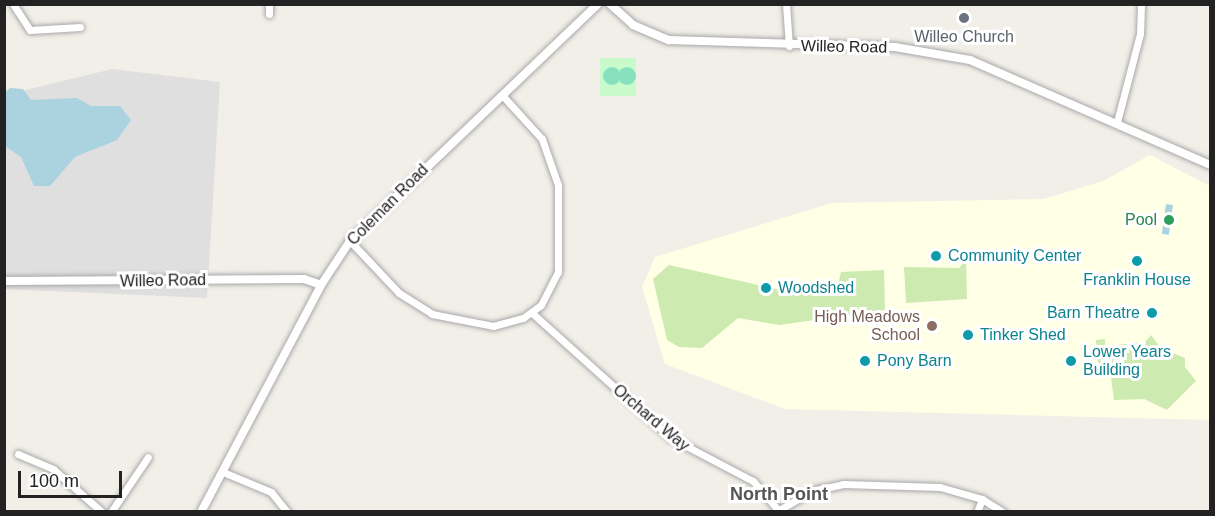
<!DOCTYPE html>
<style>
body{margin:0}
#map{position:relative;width:1215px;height:516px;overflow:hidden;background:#f2efe9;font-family:Arial,sans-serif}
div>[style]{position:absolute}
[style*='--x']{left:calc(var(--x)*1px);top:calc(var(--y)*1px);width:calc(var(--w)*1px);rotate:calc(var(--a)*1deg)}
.residential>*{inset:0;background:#e0dfdf}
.education>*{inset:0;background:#ffffe5}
.grass>*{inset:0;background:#cdebb0}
.park>*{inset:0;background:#c8facc;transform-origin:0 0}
.pitch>*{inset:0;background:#88e0be}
.round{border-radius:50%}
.water>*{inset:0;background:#aad3df;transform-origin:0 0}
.roads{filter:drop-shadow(0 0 2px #a9a9a9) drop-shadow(0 0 2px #a9a9a9)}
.minor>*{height:7px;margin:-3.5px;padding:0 3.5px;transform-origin:3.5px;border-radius:3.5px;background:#fff}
.tertiary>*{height:8px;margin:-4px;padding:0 4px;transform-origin:4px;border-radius:4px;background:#fff}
.dots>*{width:16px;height:16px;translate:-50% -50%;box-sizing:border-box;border:3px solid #fff;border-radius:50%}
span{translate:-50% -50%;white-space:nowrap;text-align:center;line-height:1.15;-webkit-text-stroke:6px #fff;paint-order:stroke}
.worship-label{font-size:16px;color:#5b616d}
.street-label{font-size:16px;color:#222}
.leisure-label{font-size:16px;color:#27864d}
.right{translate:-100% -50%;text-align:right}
.culture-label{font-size:16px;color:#0d838f}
.left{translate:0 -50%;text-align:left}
.education-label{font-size:16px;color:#785e54}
.neighbourhood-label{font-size:18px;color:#555;font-weight:700}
.frame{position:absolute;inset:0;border:6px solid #222;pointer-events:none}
.scale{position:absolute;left:18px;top:471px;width:104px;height:27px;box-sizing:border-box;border:3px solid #222;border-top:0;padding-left:8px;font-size:18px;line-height:21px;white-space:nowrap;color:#222;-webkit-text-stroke:4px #fff;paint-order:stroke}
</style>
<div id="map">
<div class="residential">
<div style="clip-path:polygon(112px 69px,220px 82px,207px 298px,5px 289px,5px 95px)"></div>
</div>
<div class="education">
<div style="clip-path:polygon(1150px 155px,1210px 186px,1210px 420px,785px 409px,665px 364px,642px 287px,655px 257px,832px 203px,1044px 199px,1103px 181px)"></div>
</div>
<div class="grass">
<div style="clip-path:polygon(966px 260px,967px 299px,906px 303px,904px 267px,959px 268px)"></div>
<div style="clip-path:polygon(669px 265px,799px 294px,838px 285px,841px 272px,884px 270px,885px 310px,779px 325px,738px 318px,702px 348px,679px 347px,667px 340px,653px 279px)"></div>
<div style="clip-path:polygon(1151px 335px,1161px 348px,1185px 358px,1185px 367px,1196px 381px,1167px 410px,1144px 399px,1114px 400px,1107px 346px,1145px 342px)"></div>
<div style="clip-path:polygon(1105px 339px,1106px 363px,1098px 363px,1096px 340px)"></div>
</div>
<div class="park">
<div style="left:600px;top:58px;width:36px;height:38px"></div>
</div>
<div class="pitch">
<div class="round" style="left:603px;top:67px;width:18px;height:18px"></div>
<div class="round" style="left:618px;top:67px;width:18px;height:18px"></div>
</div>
<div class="water">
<div style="clip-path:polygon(10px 88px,23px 89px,31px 100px,77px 98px,91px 106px,120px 106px,131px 120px,117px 140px,75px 157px,50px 186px,34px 186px,21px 157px,5px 146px,5px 92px)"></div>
<div style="left:1166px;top:204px;width:7px;height:30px;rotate:8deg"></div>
</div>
<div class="roads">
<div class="minor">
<div style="--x:13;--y:4;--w:31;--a:57"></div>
<div style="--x:30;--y:30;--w:50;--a:-3.4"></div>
<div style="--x:786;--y:4;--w:42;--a:85.9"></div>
<div style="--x:269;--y:14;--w:10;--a:-90"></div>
<div style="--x:1117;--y:122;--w:91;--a:-75.4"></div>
<div style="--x:1140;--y:34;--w:30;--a:-88"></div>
<div style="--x:350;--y:241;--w:71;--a:46.7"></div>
<div style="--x:399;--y:293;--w:39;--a:32"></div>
<div style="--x:432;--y:314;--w:62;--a:11.1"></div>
<div style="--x:493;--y:326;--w:31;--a:-15"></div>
<div style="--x:523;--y:318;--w:22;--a:-36"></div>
<div style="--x:541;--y:305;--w:37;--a:-63"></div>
<div style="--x:558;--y:272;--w:87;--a:-90"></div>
<div style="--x:558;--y:185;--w:49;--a:-109.2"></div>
<div style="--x:542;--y:139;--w:59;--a:-132.3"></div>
<div style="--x:532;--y:313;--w:187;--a:42"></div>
<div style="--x:671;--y:438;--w:93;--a:27.7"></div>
<div style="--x:753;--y:481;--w:38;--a:49"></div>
<div style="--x:18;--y:454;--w:38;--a:23"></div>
<div style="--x:53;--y:469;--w:65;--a:41.3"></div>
<div style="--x:223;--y:472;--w:52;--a:22.6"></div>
<div style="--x:271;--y:492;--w:26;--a:51"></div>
<div style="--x:111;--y:512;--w:66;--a:-56.1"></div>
<div style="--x:776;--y:512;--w:41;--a:-31"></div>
<div style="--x:811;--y:491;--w:33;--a:-12"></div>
<div style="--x:843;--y:484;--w:97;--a:1.8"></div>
<div style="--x:940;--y:487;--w:44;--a:15.9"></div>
<div style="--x:982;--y:499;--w:25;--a:32"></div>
<div style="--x:977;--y:512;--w:14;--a:-69"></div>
</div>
<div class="tertiary">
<div style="--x:610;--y:4;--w:31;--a:42"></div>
<div style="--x:633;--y:25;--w:39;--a:23"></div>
<div style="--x:669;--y:40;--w:226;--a:1.8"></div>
<div style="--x:895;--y:47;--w:76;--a:9.8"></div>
<div style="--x:970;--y:60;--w:262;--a:23.6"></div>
<div style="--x:4;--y:281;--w:300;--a:-0.4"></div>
<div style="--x:304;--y:279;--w:18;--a:19"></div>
<div style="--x:201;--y:512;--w:257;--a:-62.1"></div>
<div style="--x:321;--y:285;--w:53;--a:-56.6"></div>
<div style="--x:350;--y:241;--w:343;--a:-43.7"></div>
</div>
</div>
<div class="dots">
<div style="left:964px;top:18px;background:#6b7280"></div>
<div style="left:1169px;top:220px;background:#2e9e5b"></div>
<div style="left:936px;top:256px;background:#0f9aa8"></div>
<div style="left:1137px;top:261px;background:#0f9aa8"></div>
<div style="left:766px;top:288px;background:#0f9aa8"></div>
<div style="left:1152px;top:313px;background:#0f9aa8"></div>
<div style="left:932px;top:326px;background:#8d6e63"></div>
<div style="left:968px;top:335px;background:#0f9aa8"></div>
<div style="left:865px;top:361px;background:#0f9aa8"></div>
<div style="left:1071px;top:361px;background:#0f9aa8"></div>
</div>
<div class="worship-label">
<span style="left:964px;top:37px">Willeo Church</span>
</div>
<div class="street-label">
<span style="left:844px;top:47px;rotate:1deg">Willeo Road</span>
<span style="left:388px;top:205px;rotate:-45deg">Coleman Road</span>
<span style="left:163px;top:281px;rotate:-1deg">Willeo Road</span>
<span style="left:651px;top:418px;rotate:40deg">Orchard Way</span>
</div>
<div class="leisure-label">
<span class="right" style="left:1157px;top:220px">Pool</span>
</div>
<div class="culture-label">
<span class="left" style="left:948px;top:256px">Community Center</span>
<span style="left:1137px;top:280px">Franklin House</span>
<span class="left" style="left:778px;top:288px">Woodshed</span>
<span class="right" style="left:1140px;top:313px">Barn Theatre</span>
<span class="left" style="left:980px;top:335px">Tinker Shed</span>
<span class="left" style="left:1083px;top:361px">Lower Years<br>Building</span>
<span class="left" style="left:877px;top:361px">Pony Barn</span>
</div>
<div class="education-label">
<span class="right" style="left:920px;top:326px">High Meadows<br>School</span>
</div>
<div class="neighbourhood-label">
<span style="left:779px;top:494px">North Point</span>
</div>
<div class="frame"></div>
<div class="scale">100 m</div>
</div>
